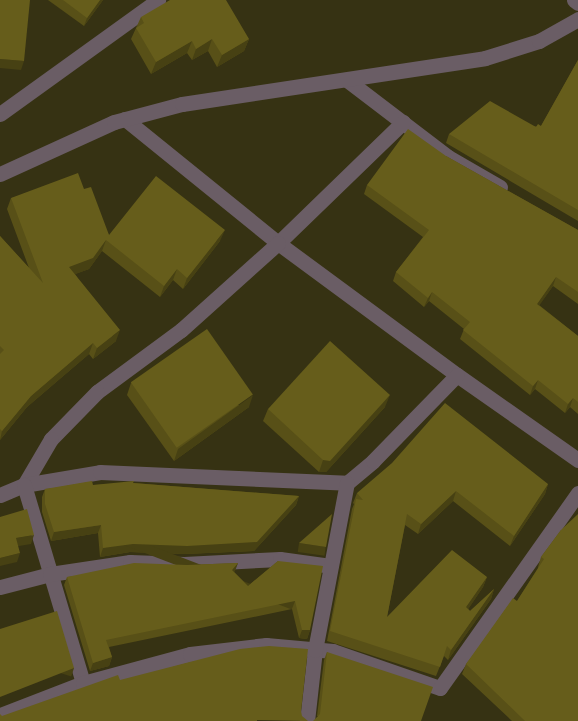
<!DOCTYPE html>
<style>
body{margin:0}
#map{position:relative;width:578px;height:721px;overflow:hidden;background:#363213;font-family:"IBM Plex Sans",sans-serif}
div>[style]{position:absolute}
[style*='--x']{left:calc(var(--x)*1px);top:calc(var(--y)*1px);width:calc(var(--w)*1px);rotate:calc(var(--a)*1deg)}
.minor>*{height:15px;margin:-7.5px;padding:0 7.5px;transform-origin:7.5px;border-radius:7.5px;background:#6a5d65}
.tertiary>*{height:15px;margin:-7.5px;padding:0 7.5px;transform-origin:7.5px;border-radius:7.5px;background:#6a5d65}
.wall>*{inset:0;background:#585017}
.shaded-wall>*{inset:0;background:#474113;transform-origin:0 0}
.building>*{inset:0;background:#665d1b;transform-origin:0 0}
span{translate:-50% -50%;white-space:nowrap;text-align:center;line-height:1.15;-webkit-text-stroke:4.5px #2c2809;paint-order:stroke}
</style>
<div id="map">
<div class="minor">
<div style="--x:574;--y:0;--w:5;--a:37"></div>
<div style="--x:347;--y:80;--w:127;--a:37.3"></div>
<div style="--x:448;--y:157;--w:60;--a:30"></div>
<div style="--x:0;--y:114;--w:195;--a:-35.8"></div>
<div style="--x:125;--y:119;--w:197;--a:39"></div>
<div style="--x:278;--y:243;--w:222;--a:36.4"></div>
<div style="--x:457;--y:375;--w:148;--a:35.1"></div>
<div style="--x:403;--y:122;--w:174;--a:135.9"></div>
<div style="--x:278;--y:243;--w:130;--a:138.1"></div>
<div style="--x:181;--y:330;--w:104;--a:143.6"></div>
<div style="--x:97;--y:392;--w:66;--a:134.4"></div>
<div style="--x:51;--y:439;--w:53;--a:120.4"></div>
<div style="--x:24;--y:485;--w:77;--a:-9.7"></div>
<div style="--x:100;--y:472;--w:247;--a:2.5"></div>
<div style="--x:347;--y:483;--w:34;--a:-40"></div>
<div style="--x:373;--y:461;--w:120;--a:-45.7"></div>
<div style="--x:0;--y:495;--w:26;--a:-23"></div>
<div style="--x:24;--y:485;--w:207;--a:73.4"></div>
<div style="--x:0;--y:587;--w:52;--a:-14.6"></div>
<div style="--x:50;--y:574;--w:81;--a:-8.5"></div>
<div style="--x:130;--y:562;--w:54;--a:2.1"></div>
<div style="--x:184;--y:564;--w:96;--a:-3"></div>
<div style="--x:280;--y:559;--w:51;--a:7.8"></div>
<div style="--x:0;--y:715;--w:89;--a:-21.1"></div>
<div style="--x:83;--y:683;--w:111;--a:-15.2"></div>
<div style="--x:190;--y:654;--w:77;--a:-6.8"></div>
<div style="--x:266;--y:645;--w:67;--a:5.1"></div>
<div style="--x:333;--y:651;--w:113;--a:19.1"></div>
<div style="--x:440;--y:688;--w:239;--a:-54.7"></div>
<div style="--x:307;--y:721;--w:71;--a:-83.6"></div>
<div style="--x:315;--y:650;--w:170;--a:-79.2"></div>
</div>
<div class="tertiary">
<div style="--x:0;--y:174;--w:125;--a:-24.5"></div>
<div style="--x:114;--y:122;--w:70;--a:-14.8"></div>
<div style="--x:182;--y:104;--w:306;--a:-8.6"></div>
<div style="--x:485;--y:58;--w:57;--a:-17.5"></div>
<div style="--x:539;--y:41;--w:45;--a:-29.4"></div>
</div>
<div class="wall">
<div style="clip-path:polygon(48px 0,103px 0,84px 26px)"></div>
<div style="clip-path:polygon(141px 17px,249px 39px,244px 51px,217px 67px,208px 51px,192px 60px,187px 53px,151px 74px,131px 39px)"></div>
<div style="clip-path:polygon(578px 60px,578px 221px,446px 143px,449px 134px,541px 126px)"></div>
<div style="clip-path:polygon(446px 156px,578px 230px,578px 304px,553px 286px,539px 305px,578px 336px,578px 414px,570px 407px,565px 413px,535px 389px,530px 395px,460px 339px,464px 329px,429px 301px,424px 307px,393px 281px,396px 272px,423px 237px,364px 194px,367px 185px)"></div>
<div style="clip-path:polygon(84px 189px,109px 235px,220px 241px,183px 289px,173px 280px,160px 297px,102px 251px,89px 269px,75px 274px,116px 341px,93px 359px,89px 354px,27px 407px,0 440px,0 236px,29px 268px,7px 209px,11px 198px)"></div>
<div style="clip-path:polygon(131px 383px,249px 407px,174px 461px,127px 395px)"></div>
<div style="clip-path:polygon(385px 407px,326px 472px,319px 472px,263px 421px,268px 409px)"></div>
<div style="clip-path:polygon(133px 483px,299px 496px,296px 505px,254px 551px,184px 554px,130px 552px,100px 557px,98px 533px,51px 541px,42px 512px,42px 497px,45px 489px,93px 485px)"></div>
<div style="clip-path:polygon(548px 484px,545px 494px,510px 546px,453px 501px,418px 534px,405px 525px,387px 617px,487px 577px,483px 587px,468px 609px,470px 611px,494px 589px,491px 599px,448px 660px,444px 656px,436px 676px,327px 641px,352px 509px,354px 504px,353px 503px,357px 493px)"></div>
<div style="clip-path:polygon(561px 530px,578px 721px,512px 721px,462px 674px,466px 664px,517px 601px,538px 568px,538px 567px,541px 557px)"></div>
<div style="clip-path:polygon(278px 561px,310px 630px,307px 639px,299px 638px,292px 609px,109px 647px,112px 657px,109px 666px,90px 671px,64px 585px,67px 577px,187px 565px,238px 563px,234px 572px,248px 586px)"></div>
<div style="clip-path:polygon(327px 652px,421px 721px,317px 716px,324px 660px)"></div>
</div>
<div class="shaded-wall">
<div style="clip-path:polygon(100px 0,103px 0,84px 26px,87px 18px)"></div>
<div style="clip-path:polygon(212px 39px,208px 51px,192px 60px,196px 49px)"></div>
<div style="clip-path:polygon(249px 39px,244px 51px,217px 67px,222px 55px)"></div>
<div style="clip-path:polygon(192px 41px,187px 53px,151px 74px,156px 62px)"></div>
<div style="clip-path:polygon(0 59px,24px 61px,21px 70px,0 68px)"></div>
<div style="clip-path:polygon(225px 230px,220px 241px,183px 289px,187px 278px)"></div>
<div style="clip-path:polygon(106px 240px,102px 251px,89px 269px,65px 278px,69px 267px)"></div>
<div style="clip-path:polygon(177px 269px,173px 280px,160px 297px,164px 286px)"></div>
<div style="clip-path:polygon(556px 277px,553px 286px,534px 313px,537px 304px)"></div>
<div style="clip-path:polygon(432px 292px,429px 301px,424px 307px,428px 298px)"></div>
<div style="clip-path:polygon(120px 330px,116px 341px,93px 359px,97px 348px)"></div>
<div style="clip-path:polygon(93px 343px,89px 354px,27px 407px,0 440px,2px 431px,31px 396px)"></div>
<div style="clip-path:polygon(538px 380px,535px 389px,530px 395px,533px 386px)"></div>
<div style="clip-path:polygon(253px 395px,249px 407px,174px 461px,178px 449px)"></div>
<div style="clip-path:polygon(390px 395px,385px 407px,326px 472px,319px 472px,323px 460px)"></div>
<div style="clip-path:polygon(573px 398px,570px 407px,565px 413px,568px 404px)"></div>
<div style="clip-path:polygon(548px 484px,545px 494px,510px 546px,514px 536px)"></div>
<div style="clip-path:polygon(456px 491px,453px 501px,418px 534px,421px 524px)"></div>
<div style="clip-path:polygon(299px 496px,296px 505px,254px 551px,184px 554px,130px 552px,100px 557px,103px 548px)"></div>
<div style="clip-path:polygon(101px 525px,98px 533px,51px 541px,54px 532px)"></div>
<div style="clip-path:polygon(34px 535px,31px 544px,13px 547px,16px 538px)"></div>
<div style="left:299px;top:543px;width:27px;height:9px;rotate:8deg"></div>
<div style="clip-path:polygon(20px 553px,17px 562px,0 566px,0 558px)"></div>
<div style="clip-path:polygon(238px 563px,235px 571px,229px 578px,232px 570px)"></div>
<div style="clip-path:polygon(487px 577px,483px 587px,463px 617px,466px 607px)"></div>
<div style="clip-path:polygon(494px 589px,491px 599px,448px 660px,451px 650px)"></div>
<div style="left:295px;top:601px;width:9px;height:193px;rotate:111deg"></div>
<div style="clip-path:polygon(302px 630px,310px 630px,307px 639px,299px 638px)"></div>
<div style="clip-path:polygon(112px 657px,109px 666px,90px 671px,93px 663px)"></div>
<div style="left:74px;top:668px;width:9px;height:79px;rotate:108deg"></div>
</div>
<div class="building">
<div style="clip-path:polygon(0 0,30px 0,24px 61px,0 59px)"></div>
<div style="clip-path:polygon(63px 0,100px 0,87px 18px)"></div>
<div style="clip-path:polygon(170px 0,226px 0,249px 39px,222px 55px,212px 39px,196px 49px,192px 41px,156px 62px,136px 28px,144px 23px,141px 17px)"></div>
<div style="clip-path:polygon(578px 60px,578px 210px,449px 134px,490px 101px,536px 127px,538px 124px,541px 126px)"></div>
<div style="clip-path:polygon(408px 129px,446px 156px,578px 230px,578px 292px,556px 277px,537px 304px,578px 336px,578px 402px,573px 398px,568px 404px,538px 380px,533px 386px,463px 330px,470px 322px,432px 292px,428px 298px,396px 272px,429px 230px,367px 185px)"></div>
<div style="clip-path:polygon(78px 173px,84px 189px,91px 187px,109px 235px,156px 176px,225px 230px,187px 278px,177px 269px,164px 286px,106px 240px,93px 258px,69px 267px,120px 330px,97px 348px,93px 343px,31px 396px,2px 431px,0 429px,0 354px,4px 350px,0 346px,0 236px,43px 283px,11px 198px)"></div>
<div style="left:207px;top:329px;width:80px;height:93px;rotate:55deg"></div>
<div style="clip-path:polygon(330px 341px,390px 395px,330px 461px,323px 460px,268px 409px)"></div>
<div style="clip-path:polygon(445px 403px,548px 484px,514px 536px,456px 491px,421px 524px,407px 514px,387px 617px,452px 550px,487px 577px,466px 607px,470px 611px,494px 589px,451px 650px,447px 646px,440px 667px,330px 631px,356px 499px,363px 500px,357px 493px,392px 463px)"></div>
<div style="clip-path:polygon(92px 481px,93px 485px,134px 481px,133px 483px,299px 496px,257px 542px,187px 546px,133px 544px,103px 548px,101px 525px,54px 532px,45px 504px,45px 489px)"></div>
<div style="clip-path:polygon(27px 509px,34px 535px,16px 538px,20px 553px,0 558px,0 517px)"></div>
<div style="clip-path:polygon(332px 514px,326px 547px,299px 543px)"></div>
<div style="clip-path:polygon(578px 514px,578px 721px,525px 721px,466px 664px,513px 598px,517px 601px,544px 559px,541px 557px,561px 530px)"></div>
<div style="clip-path:polygon(278px 561px,323px 566px,310px 630px,302px 630px,295px 601px,106px 640px,112px 657px,93px 663px,67px 577px,134px 563px,187px 565px,238px 563px,232px 570px,248px 586px)"></div>
<div style="clip-path:polygon(57px 611px,74px 668px,0 697px,0 629px)"></div>
<div style="clip-path:polygon(269px 646px,308px 649px,301px 711px,302px 716px,308px 721px,257px 720px,257px 721px,0 721px,0 714px,2px 716px,118px 675px,120px 680px,240px 649px)"></div>
<div style="clip-path:polygon(327px 652px,433px 687px,421px 721px,313px 721px,320px 714px)"></div>
</div>
</div>
